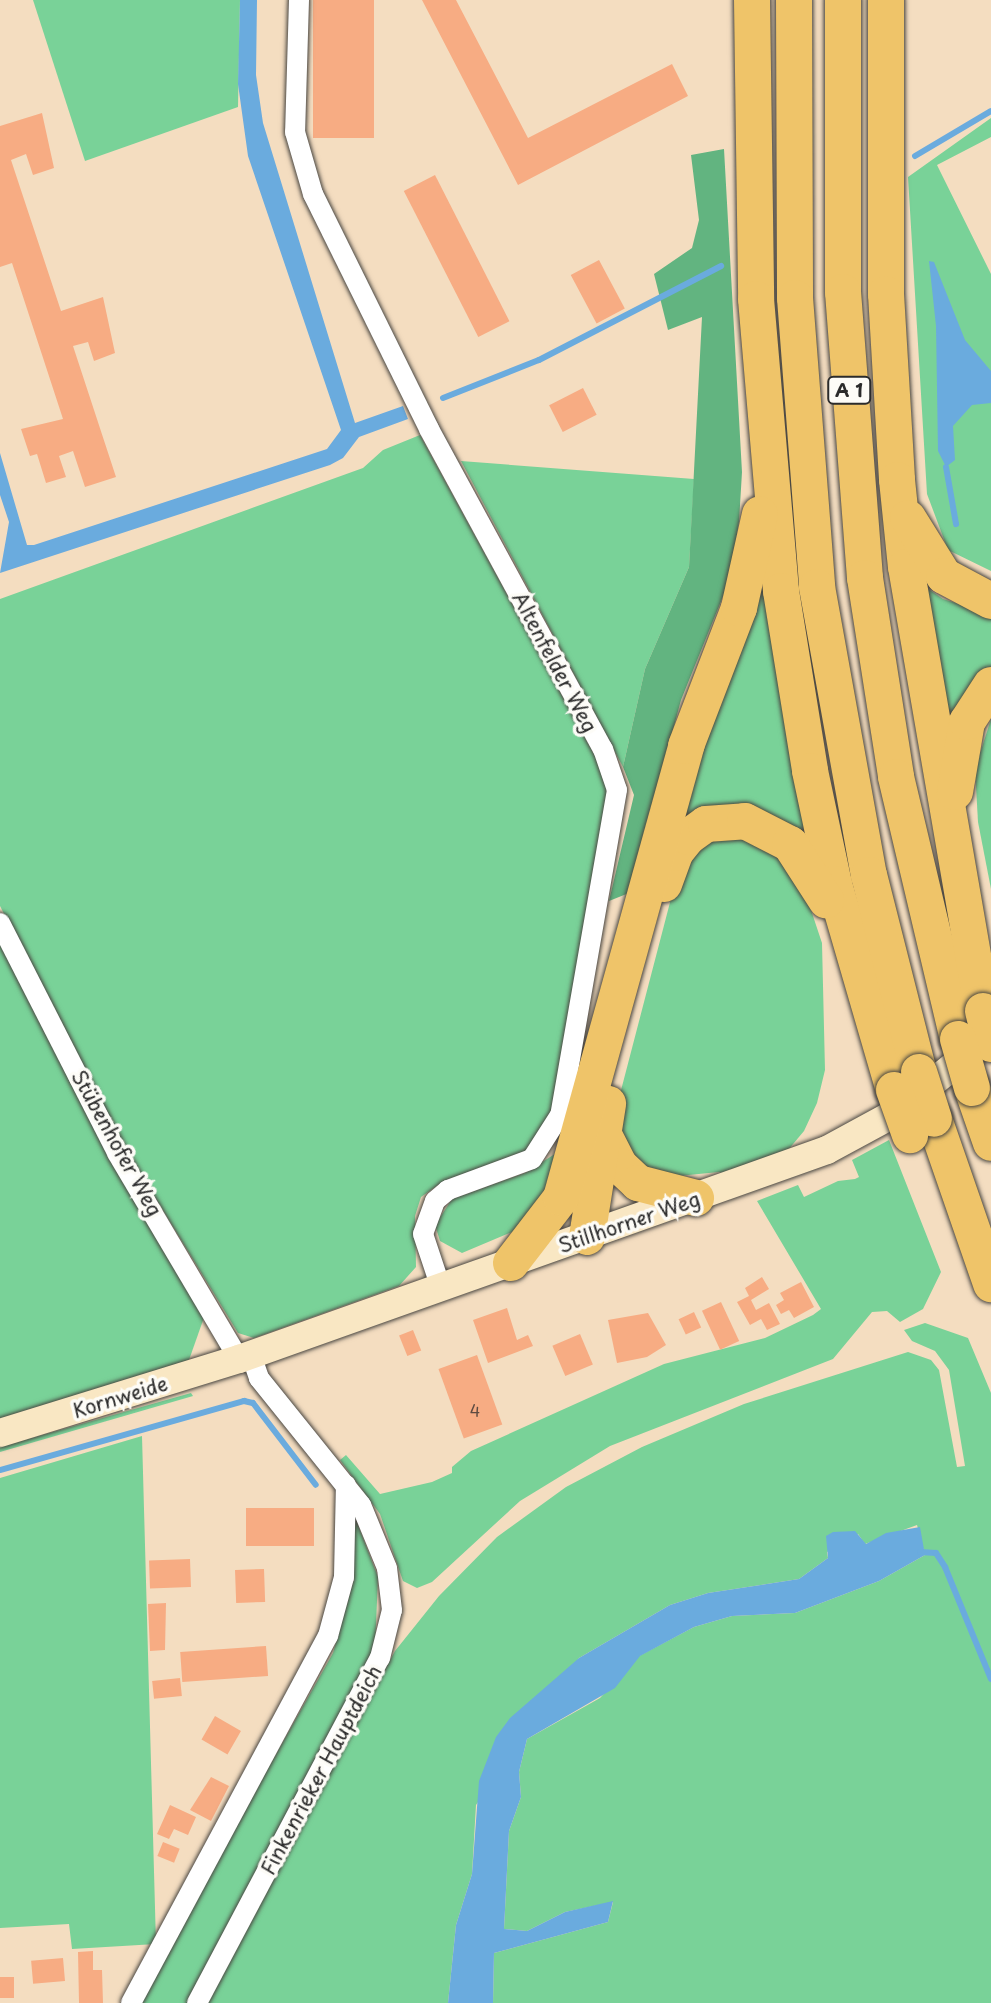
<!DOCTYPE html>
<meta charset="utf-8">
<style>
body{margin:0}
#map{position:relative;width:991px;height:2003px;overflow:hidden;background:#f4ddc0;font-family:"Playpen Sans",sans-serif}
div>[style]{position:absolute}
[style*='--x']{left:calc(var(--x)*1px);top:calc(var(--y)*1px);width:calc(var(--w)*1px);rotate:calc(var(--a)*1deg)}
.green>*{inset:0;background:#79d298}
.forest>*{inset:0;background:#62b480}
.water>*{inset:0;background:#6aabde}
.stream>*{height:6px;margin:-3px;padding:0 3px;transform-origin:3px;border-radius:3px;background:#6aabde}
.building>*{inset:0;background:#f7ac83;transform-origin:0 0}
.roads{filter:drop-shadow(0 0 2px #494641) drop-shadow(0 0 2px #494641)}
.street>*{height:20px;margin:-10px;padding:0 10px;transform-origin:10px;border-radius:10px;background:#fff}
.secondary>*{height:28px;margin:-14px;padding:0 14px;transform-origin:14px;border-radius:14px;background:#f9e7c3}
.highway>*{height:36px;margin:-18px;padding:0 18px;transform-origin:18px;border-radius:18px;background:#efc469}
.bridges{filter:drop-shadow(0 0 2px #494641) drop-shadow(0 0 2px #494641)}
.highway-bridge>*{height:36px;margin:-18px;padding:0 18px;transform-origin:18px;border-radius:18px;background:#efc469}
span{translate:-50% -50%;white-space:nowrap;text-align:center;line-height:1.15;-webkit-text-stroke:7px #fdfcf7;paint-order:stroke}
.number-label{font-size:16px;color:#5e4b41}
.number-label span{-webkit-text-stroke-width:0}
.shield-label span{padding:2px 6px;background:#fdfcf7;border:2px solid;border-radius:6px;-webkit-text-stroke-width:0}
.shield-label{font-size:18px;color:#2b2b2b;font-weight:700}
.street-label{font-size:20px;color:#2b2b2b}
</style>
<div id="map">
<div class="green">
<div style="clip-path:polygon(33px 0,240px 0,238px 107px,85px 161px)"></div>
<div style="clip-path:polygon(991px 118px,991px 137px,937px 165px,991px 274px,991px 571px,948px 550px,927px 494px,908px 177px)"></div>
<div style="clip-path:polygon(420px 435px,595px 756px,609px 793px,551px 1112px,527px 1151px,438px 1185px,421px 1197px,415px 1216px,416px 1267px,399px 1286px,254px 1338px,238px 1333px,125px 1148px,0 906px,0 599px,363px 468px,383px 450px)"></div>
<div style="clip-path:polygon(461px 461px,694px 479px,689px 567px,645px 669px,623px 767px)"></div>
<div style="clip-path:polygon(764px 578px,810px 852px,791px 831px,667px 843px)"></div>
<div style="clip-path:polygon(918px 582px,943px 599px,991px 614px,991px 671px,957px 722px,942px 716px)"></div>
<div style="clip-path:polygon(991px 719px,991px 889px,978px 822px,975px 769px)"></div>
<div style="clip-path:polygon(751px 831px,801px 880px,822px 943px,825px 1070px,817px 1103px,804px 1131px,783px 1156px,729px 1176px,719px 1172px,668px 1177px,646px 1168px,630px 1153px,619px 1128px,619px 1098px,680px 864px,702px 841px)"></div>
<div style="clip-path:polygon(0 940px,207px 1309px,189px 1360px,0 1421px)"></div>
<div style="clip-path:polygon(889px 1140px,941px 1272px,923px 1309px,900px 1322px,887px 1311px,872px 1312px,833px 1359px,610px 1446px,520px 1501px,432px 1582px,417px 1588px,403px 1581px,380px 1514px,340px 1460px,346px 1455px,380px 1494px,432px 1482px,452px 1473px,452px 1467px,471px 1451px,664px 1364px,765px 1338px,813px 1315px,821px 1309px,757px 1201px,798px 1185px,804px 1197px,838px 1181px,855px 1179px,859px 1177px,852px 1160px)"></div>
<div style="clip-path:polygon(558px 1152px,546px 1188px,519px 1229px,462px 1253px,440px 1241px,435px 1225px,452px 1199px,525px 1173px)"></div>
<div style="clip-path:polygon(925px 1323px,968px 1338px,991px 1393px,991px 2003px,493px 2003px,494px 1953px,608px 1922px,613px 1902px,565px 1912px,527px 1931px,504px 1929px,509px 1831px,521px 1797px,519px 1772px,527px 1739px,600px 1698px,639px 1656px,694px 1627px,732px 1616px,795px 1613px,879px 1581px,925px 1555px,917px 1525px,865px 1544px,858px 1534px,827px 1552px,828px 1558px,799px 1579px,708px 1593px,670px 1605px,579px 1658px,476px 1805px,472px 1874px,456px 1925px,448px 2003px,206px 2003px,395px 1651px,439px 1596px,497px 1537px,566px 1487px,642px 1447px,744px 1404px,908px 1352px,931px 1360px,939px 1370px,957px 1467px,965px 1466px,949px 1370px,935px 1351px,912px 1341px,904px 1330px)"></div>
<div style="clip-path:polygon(191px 1393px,193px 1396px,0 1452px,0 1447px)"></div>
<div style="clip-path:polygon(142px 1436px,156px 1944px,72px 1949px,69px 1924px,0 1928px,0 1478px)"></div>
<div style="clip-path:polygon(353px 1512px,378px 1577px,375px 1648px,188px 2003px,136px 2003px,333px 1653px,354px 1579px)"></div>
</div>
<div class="forest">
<div style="clip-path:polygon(724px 149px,742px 472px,739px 522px,730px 579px,681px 700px,629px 893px,609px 901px,634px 795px,623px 767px,645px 669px,689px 567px,702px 317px,668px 330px,654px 274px,692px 248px,699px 220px,691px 155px)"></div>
</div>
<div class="water">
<div style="clip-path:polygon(240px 0,257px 0,256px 75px,263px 123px,355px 423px,403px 406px,408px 419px,359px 437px,343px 458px,330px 465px,0 573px,9px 522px,0 495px,0 453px,27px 545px,34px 545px,327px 449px,341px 430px,248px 156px,238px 84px)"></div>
<div style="clip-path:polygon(929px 261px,934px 262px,965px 340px,991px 371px,991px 403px,972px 405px,953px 426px,955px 460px,946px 467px,938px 451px,936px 326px)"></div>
<div style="clip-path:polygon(920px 1527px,925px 1555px,879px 1581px,795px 1613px,732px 1616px,694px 1627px,640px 1656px,615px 1688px,527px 1739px,519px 1772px,521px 1797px,509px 1831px,504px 1929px,527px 1931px,565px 1912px,613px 1901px,608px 1922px,494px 1953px,493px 2003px,448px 2003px,456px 1925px,472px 1874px,479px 1781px,496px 1737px,510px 1718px,579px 1658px,670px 1605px,708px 1593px,799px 1579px,828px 1558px,826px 1536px,833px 1532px,855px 1531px,866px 1544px,886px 1533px)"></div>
</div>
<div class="stream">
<div style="--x:915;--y:156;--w:88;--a:-30.6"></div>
<div style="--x:443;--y:398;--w:103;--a:-21.6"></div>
<div style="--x:539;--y:360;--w:205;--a:-27.3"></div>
<div style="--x:946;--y:467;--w:58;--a:80"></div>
<div style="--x:0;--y:1470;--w:254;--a:-15.8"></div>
<div style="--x:244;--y:1401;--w:9;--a:13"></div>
<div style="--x:253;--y:1403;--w:103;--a:52.5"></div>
<div style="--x:920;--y:1552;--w:16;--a:4"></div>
<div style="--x:936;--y:1553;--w:17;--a:57"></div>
<div style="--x:945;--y:1567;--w:121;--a:67.7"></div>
</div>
<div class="building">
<div style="left:313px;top:0;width:61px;height:138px"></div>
<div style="clip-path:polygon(422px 0,456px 0,528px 138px,672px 64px,688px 96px,518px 185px)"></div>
<div style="clip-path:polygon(42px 113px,54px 168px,33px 175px,26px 154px,11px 160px,61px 311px,103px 297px,115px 353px,94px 361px,88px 342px,73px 346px,116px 477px,85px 487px,73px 451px,59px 456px,66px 477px,46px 483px,37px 454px,30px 456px,21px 429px,63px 419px,12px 263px,0 267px,0 126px)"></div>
<div style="left:435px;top:175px;width:164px;height:35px;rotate:63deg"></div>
<div style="left:599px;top:260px;width:55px;height:32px;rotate:62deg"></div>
<div style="left:583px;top:388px;width:30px;height:38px;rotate:63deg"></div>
<div style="clip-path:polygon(762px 1277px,769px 1289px,751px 1300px,756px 1310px,769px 1303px,780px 1324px,767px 1330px,761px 1319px,750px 1325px,737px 1302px,749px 1296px,745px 1288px)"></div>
<div style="clip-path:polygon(801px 1282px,814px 1307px,794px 1318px,789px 1310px,781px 1314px,776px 1305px,784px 1300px,780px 1293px)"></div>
<div style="left:721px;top:1302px;width:43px;height:21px;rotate:65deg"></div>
<div style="clip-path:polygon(507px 1308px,517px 1340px,528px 1335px,533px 1346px,488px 1363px,473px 1320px)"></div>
<div style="left:694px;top:1312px;width:17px;height:17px;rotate:65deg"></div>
<div style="clip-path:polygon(648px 1313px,666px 1345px,647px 1357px,617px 1363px,608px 1320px)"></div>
<div style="left:413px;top:1330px;width:22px;height:15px;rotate:68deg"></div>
<div style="left:580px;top:1334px;width:33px;height:30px;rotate:67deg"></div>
<div style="left:477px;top:1355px;width:74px;height:41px;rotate:70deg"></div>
<div style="left:246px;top:1508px;width:68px;height:38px"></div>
<div style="left:190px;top:1559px;width:28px;height:41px;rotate:88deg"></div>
<div style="left:264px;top:1569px;width:33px;height:29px;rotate:88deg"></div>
<div style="clip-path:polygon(166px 1603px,165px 1650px,150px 1651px,148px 1604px)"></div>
<div style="left:266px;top:1646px;width:30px;height:86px;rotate:86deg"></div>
<div style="left:180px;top:1678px;width:18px;height:28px;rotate:84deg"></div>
<div style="left:215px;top:1716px;width:30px;height:27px;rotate:30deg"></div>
<div style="clip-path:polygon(211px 1777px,229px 1786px,211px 1821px,190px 1810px)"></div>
<div style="clip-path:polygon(170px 1805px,196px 1817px,188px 1835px,174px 1829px,169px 1839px,157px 1834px)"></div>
<div style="left:163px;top:1842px;width:18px;height:15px;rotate:22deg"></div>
<div style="clip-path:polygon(93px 1951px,93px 1970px,102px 1970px,103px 2003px,79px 2003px,78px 1952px)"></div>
<div style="left:63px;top:1958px;width:23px;height:32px;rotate:85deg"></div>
<div style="left:0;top:1977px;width:14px;height:21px"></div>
</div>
<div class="roads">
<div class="street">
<div style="--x:299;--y:0;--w:132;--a:91.7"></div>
<div style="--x:295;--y:132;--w:65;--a:73.8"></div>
<div style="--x:313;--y:194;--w:262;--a:63.7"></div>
<div style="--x:429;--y:429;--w:364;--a:61.5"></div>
<div style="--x:603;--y:749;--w:43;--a:71.1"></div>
<div style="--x:617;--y:790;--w:330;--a:99.9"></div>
<div style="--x:560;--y:1115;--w:52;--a:122.5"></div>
<div style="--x:532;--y:1159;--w:90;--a:159.7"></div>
<div style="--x:448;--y:1190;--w:17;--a:140"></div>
<div style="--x:435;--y:1201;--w:35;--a:110"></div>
<div style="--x:423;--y:1234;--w:57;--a:71.6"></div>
<div style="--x:0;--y:923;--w:258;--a:63"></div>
<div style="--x:117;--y:1153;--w:239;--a:59.4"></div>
<div style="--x:131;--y:2003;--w:417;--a:-61.8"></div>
<div style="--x:328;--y:1636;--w:61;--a:-74.8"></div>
<div style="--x:344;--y:1577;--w:92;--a:-88.8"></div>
<div style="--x:197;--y:2003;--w:391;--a:-62.1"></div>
<div style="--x:380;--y:1658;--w:49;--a:-76"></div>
<div style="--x:392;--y:1610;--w:42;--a:-96.8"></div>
<div style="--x:387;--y:1568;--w:68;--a:-112.4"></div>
<div style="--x:361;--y:1505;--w:163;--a:-128.8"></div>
<div style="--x:259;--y:1378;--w:24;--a:-109"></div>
</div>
<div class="secondary">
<div style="--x:0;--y:1433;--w:250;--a:-17.2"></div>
<div style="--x:239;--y:1359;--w:624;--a:-19.57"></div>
<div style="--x:827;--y:1150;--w:80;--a:-28.5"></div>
<div style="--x:897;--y:1112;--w:102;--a:-39.4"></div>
</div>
<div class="highway">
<div style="--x:752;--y:0;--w:299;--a:89.2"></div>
<div style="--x:756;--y:299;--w:293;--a:85.1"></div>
<div style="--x:781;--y:591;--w:182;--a:80.8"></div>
<div style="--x:810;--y:771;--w:116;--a:78"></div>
<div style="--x:834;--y:884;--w:215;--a:73.8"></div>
<div style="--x:794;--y:0;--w:298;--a:89.8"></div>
<div style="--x:795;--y:298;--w:290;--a:85.6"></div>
<div style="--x:817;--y:587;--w:293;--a:79.8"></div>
<div style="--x:869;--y:875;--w:203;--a:75.8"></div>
<div style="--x:843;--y:0;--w:292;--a:90"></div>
<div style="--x:843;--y:292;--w:287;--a:85.6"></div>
<div style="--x:865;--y:578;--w:201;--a:81.1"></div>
<div style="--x:896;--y:777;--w:269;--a:76.7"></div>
<div style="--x:886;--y:0;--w:294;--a:90"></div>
<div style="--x:886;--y:294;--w:186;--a:86.6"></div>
<div style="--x:897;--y:480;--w:87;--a:84.1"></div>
<div style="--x:906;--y:567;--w:451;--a:80.2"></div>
<div style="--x:908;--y:518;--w:68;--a:58.2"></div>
<div style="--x:944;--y:576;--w:53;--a:28"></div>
<div style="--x:955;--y:792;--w:71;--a:-80.3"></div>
<div style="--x:967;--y:722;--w:44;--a:-57"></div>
<div style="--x:664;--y:884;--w:33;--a:-70"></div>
<div style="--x:675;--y:853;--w:21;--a:-51"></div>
<div style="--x:688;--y:837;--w:22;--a:-36"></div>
<div style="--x:706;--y:824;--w:39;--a:-4"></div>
<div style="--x:745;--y:821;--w:51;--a:27.1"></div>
<div style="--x:790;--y:844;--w:67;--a:57.3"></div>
<div style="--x:972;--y:1088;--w:58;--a:70.9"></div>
<div style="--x:934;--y:1119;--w:175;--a:70.9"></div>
<div style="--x:603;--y:1133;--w:37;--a:63"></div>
<div style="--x:620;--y:1166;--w:25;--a:43"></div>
<div style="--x:638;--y:1183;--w:60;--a:14.5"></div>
<div style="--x:587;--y:1237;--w:135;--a:-81"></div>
<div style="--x:511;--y:1263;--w:82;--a:-52.4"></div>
<div style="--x:561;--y:1198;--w:469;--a:-74.5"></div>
<div style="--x:686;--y:746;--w:148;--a:-69"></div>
<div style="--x:739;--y:608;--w:96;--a:-77.4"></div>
</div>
</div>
<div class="bridges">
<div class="highway-bridge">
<div style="--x:983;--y:1011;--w:34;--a:76"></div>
<div style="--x:958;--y:1039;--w:51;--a:74.1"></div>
<div style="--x:919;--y:1072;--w:49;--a:72.3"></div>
<div style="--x:894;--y:1090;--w:48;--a:70.4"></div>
</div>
</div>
<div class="number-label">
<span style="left:475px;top:1410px">4</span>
</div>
<div class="shield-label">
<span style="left:849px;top:390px">A 1</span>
</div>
<div class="street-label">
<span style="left:555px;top:662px;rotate:62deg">Altenfelder Weg</span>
<span style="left:117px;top:1143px;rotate:61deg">Stübenhofer Weg</span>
<span style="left:629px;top:1222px;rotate:-19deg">Stillhorner Weg</span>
<span style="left:120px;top:1397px;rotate:-17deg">Kornweide</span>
<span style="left:321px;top:1770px;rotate:-62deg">Finkenrieker Hauptdeich</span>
</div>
</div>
